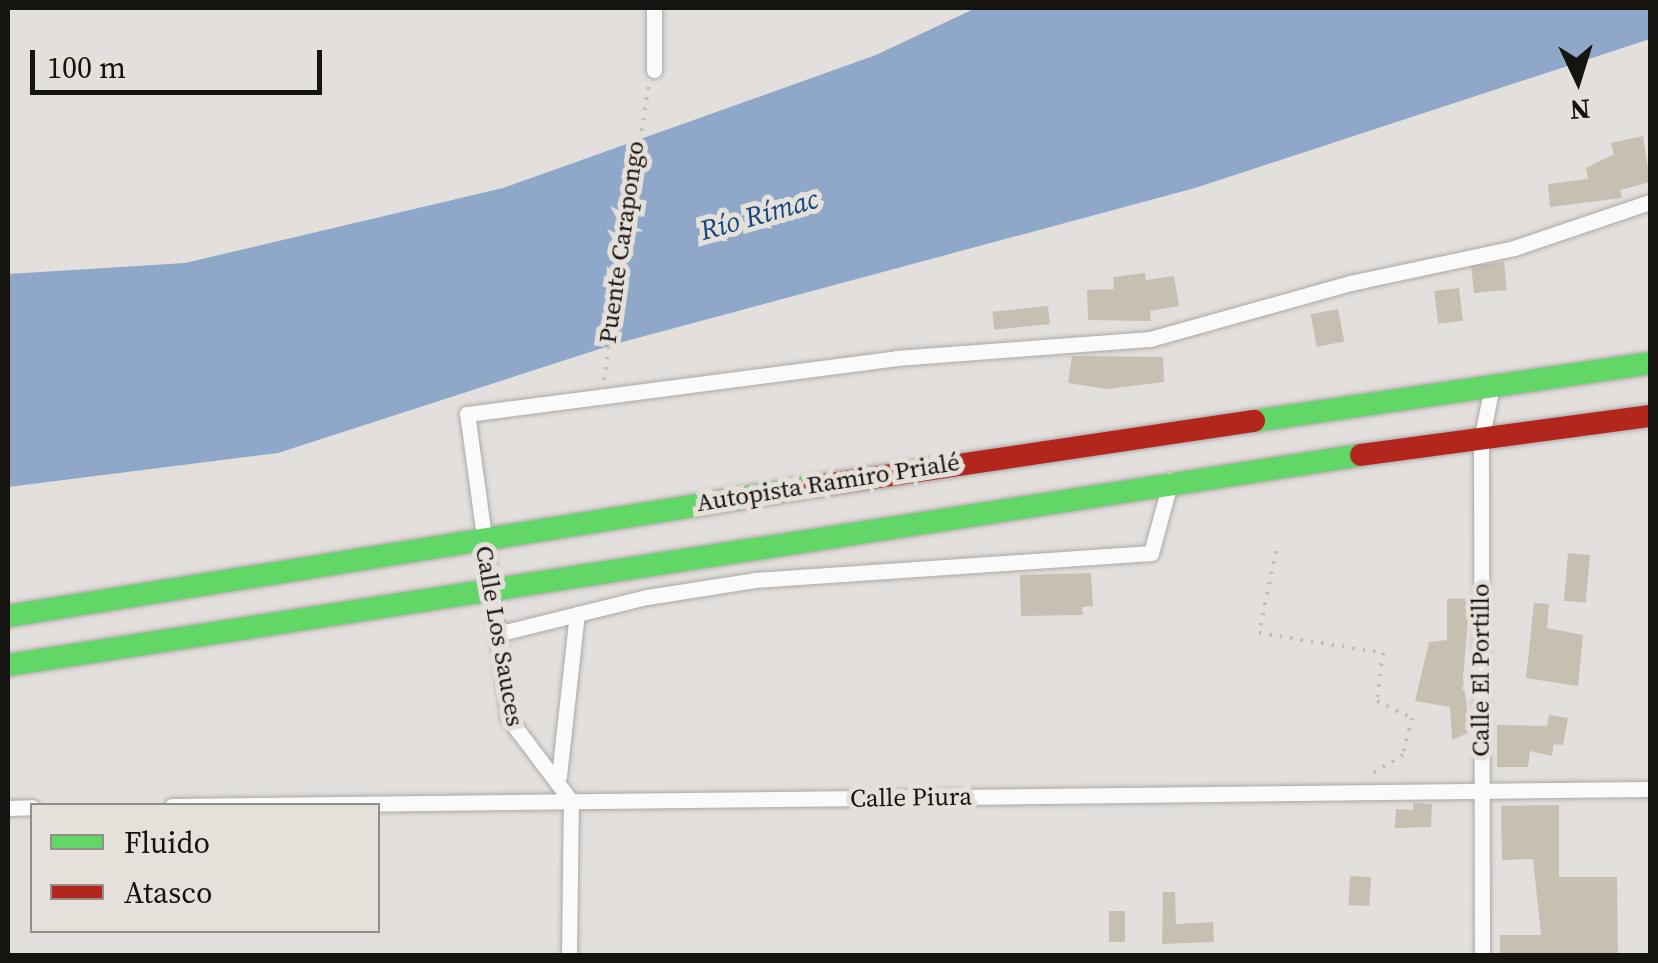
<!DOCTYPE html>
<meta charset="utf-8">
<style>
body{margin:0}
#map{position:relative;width:1658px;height:963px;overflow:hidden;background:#e2dfdc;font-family:"Source Serif 4",serif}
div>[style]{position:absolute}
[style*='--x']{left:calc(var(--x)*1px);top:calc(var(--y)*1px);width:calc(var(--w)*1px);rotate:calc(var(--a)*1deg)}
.water>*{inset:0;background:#8fa8ca}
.building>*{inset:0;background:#c8bfb3;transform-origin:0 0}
.path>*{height:4px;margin-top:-2px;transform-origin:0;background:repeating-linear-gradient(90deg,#c0bebd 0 2.5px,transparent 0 10.5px)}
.roads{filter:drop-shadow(0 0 2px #aca9a7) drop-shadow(0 0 2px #aca9a7)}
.street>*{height:15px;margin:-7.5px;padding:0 7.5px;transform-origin:7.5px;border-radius:7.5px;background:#fbfafa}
.fast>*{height:22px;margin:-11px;padding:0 11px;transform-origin:11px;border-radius:11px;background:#63d668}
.jam>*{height:22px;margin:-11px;padding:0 11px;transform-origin:11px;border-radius:11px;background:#b3261e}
span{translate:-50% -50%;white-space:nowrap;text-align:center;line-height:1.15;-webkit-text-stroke:10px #e5e0d9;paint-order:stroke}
.street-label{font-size:25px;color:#151411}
.water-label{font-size:28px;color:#144784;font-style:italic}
.frame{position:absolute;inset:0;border:10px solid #151411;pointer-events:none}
.legend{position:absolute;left:30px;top:803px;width:350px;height:130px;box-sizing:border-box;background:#e5e0d9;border:2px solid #928e89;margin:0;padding:12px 18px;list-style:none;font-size:30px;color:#151411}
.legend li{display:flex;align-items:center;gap:20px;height:50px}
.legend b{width:50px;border:2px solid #928e89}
.north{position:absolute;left:1528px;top:30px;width:100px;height:100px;-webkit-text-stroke:8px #e5e0d9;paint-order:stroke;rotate:176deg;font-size:28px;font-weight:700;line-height:40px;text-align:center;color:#151411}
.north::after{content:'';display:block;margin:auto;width:35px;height:45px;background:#151411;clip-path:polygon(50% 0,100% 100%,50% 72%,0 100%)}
.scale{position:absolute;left:30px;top:50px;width:292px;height:45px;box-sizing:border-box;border:5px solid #151411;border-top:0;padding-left:12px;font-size:30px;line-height:35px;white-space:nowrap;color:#151411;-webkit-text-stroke:8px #e5e0d9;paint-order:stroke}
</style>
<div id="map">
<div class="water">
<div style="clip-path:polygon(976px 8px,1650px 8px,1650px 39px,1195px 188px,615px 344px,278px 453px,8px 487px,8px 274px,185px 263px,503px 188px,876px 55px)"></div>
</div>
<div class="building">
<div style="clip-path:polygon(1643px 136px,1650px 182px,1620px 190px,1622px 198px,1550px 207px,1548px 184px,1588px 179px,1586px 168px,1614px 154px,1611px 143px)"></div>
<div style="left:1504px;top:262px;width:28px;height:33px;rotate:84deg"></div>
<div style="clip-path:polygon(1145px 273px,1146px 280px,1174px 276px,1179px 306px,1150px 311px,1151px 321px,1088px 320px,1087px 290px,1114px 289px,1113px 277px)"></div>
<div style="left:1459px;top:288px;width:33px;height:25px;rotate:83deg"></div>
<div style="left:1048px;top:306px;width:18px;height:56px;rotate:84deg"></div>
<div style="left:1338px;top:309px;width:33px;height:28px;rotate:79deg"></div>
<div style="clip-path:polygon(1072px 356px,1163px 357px,1164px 382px,1107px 389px,1068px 383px)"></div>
<div style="left:1568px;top:553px;width:22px;height:48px;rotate:5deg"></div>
<div style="clip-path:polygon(1091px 573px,1093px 606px,1082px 607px,1083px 615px,1021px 616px,1020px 575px)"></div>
<div style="clip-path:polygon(1470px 598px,1463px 678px,1470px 732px,1452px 740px,1450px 707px,1415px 701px,1429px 642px,1447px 640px,1447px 599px)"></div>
<div style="clip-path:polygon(1534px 603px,1549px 604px,1547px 628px,1583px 635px,1578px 686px,1526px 678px)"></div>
<div style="clip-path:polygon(1549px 715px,1568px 718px,1563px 745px,1554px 744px,1552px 756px,1530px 751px,1528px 767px,1497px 767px,1497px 725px,1547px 726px)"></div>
<div style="clip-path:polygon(1413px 803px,1432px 804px,1431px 827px,1395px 828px,1396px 809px,1413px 810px)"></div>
<div style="clip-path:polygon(1559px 805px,1559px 877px,1617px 877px,1618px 956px,1500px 956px,1500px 935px,1541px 935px,1533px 859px,1502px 860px,1501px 806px)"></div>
<div style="left:1350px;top:876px;width:21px;height:29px;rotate:3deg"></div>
<div style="clip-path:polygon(1163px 892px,1175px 892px,1176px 924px,1213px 922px,1214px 942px,1162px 944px)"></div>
<div style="left:1109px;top:911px;width:16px;height:31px"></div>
</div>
<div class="path">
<div style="--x:604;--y:380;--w:299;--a:-81.4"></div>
<div style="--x:1276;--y:551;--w:84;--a:101.7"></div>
<div style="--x:1259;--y:633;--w:126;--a:9.2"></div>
<div style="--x:1383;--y:653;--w:48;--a:97.1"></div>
<div style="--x:1377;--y:701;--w:39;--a:26"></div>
<div style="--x:1412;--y:718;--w:38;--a:104"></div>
<div style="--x:1403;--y:755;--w:39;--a:149"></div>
</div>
<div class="roads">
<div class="street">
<div style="--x:654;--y:8;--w:62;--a:90"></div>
<div style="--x:497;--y:634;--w:154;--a:-13.9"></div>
<div style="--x:647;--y:597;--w:109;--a:-8.9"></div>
<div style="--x:755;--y:580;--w:397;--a:-3.9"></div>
<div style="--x:1151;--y:553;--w:76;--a:-74.7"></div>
<div style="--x:559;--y:776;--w:163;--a:-83.7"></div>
<div style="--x:172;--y:806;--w:1478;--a:-0.66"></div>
<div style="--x:8;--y:808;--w:24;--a:-2"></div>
<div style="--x:569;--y:956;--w:155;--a:-89.3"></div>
<div style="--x:571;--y:801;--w:103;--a:-127.1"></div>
<div style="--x:509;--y:719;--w:308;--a:-97.8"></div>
<div style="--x:467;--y:414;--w:434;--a:-7.4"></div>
<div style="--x:897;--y:358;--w:254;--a:-4.3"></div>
<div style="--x:1150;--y:339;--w:208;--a:-15.6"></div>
<div style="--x:1350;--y:283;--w:168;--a:-12"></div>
<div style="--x:1514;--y:248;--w:144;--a:-18.7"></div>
<div style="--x:1482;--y:956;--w:515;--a:-90.11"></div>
<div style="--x:1481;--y:441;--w:56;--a:-78.7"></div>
</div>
<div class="fast">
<div style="--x:1254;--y:421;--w:400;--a:-8.3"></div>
<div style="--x:8;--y:616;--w:813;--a:-9.13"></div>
<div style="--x:8;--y:665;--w:1369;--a:-8.82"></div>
</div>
<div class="jam">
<div style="--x:1361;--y:455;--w:292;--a:-7.7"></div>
<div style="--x:811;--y:487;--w:448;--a:-8.5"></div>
</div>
</div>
<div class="street-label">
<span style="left:621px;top:242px;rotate:-82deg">Puente Carapongo</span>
<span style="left:828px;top:482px;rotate:-9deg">Autopista Ramiro Prialé</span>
<span style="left:500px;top:636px;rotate:80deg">Calle Los Sauces</span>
<span style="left:1480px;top:670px;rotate:-90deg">Calle El Portillo</span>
<span style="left:911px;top:797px;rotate:-1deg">Calle Piura</span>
</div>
<div class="water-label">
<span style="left:759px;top:214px;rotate:-16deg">Río Rímac</span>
</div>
<div class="frame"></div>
<ul class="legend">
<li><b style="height:12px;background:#63d668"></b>Fluido</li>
<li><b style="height:12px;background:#b3261e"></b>Atasco</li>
</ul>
<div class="north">N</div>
<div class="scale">100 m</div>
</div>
